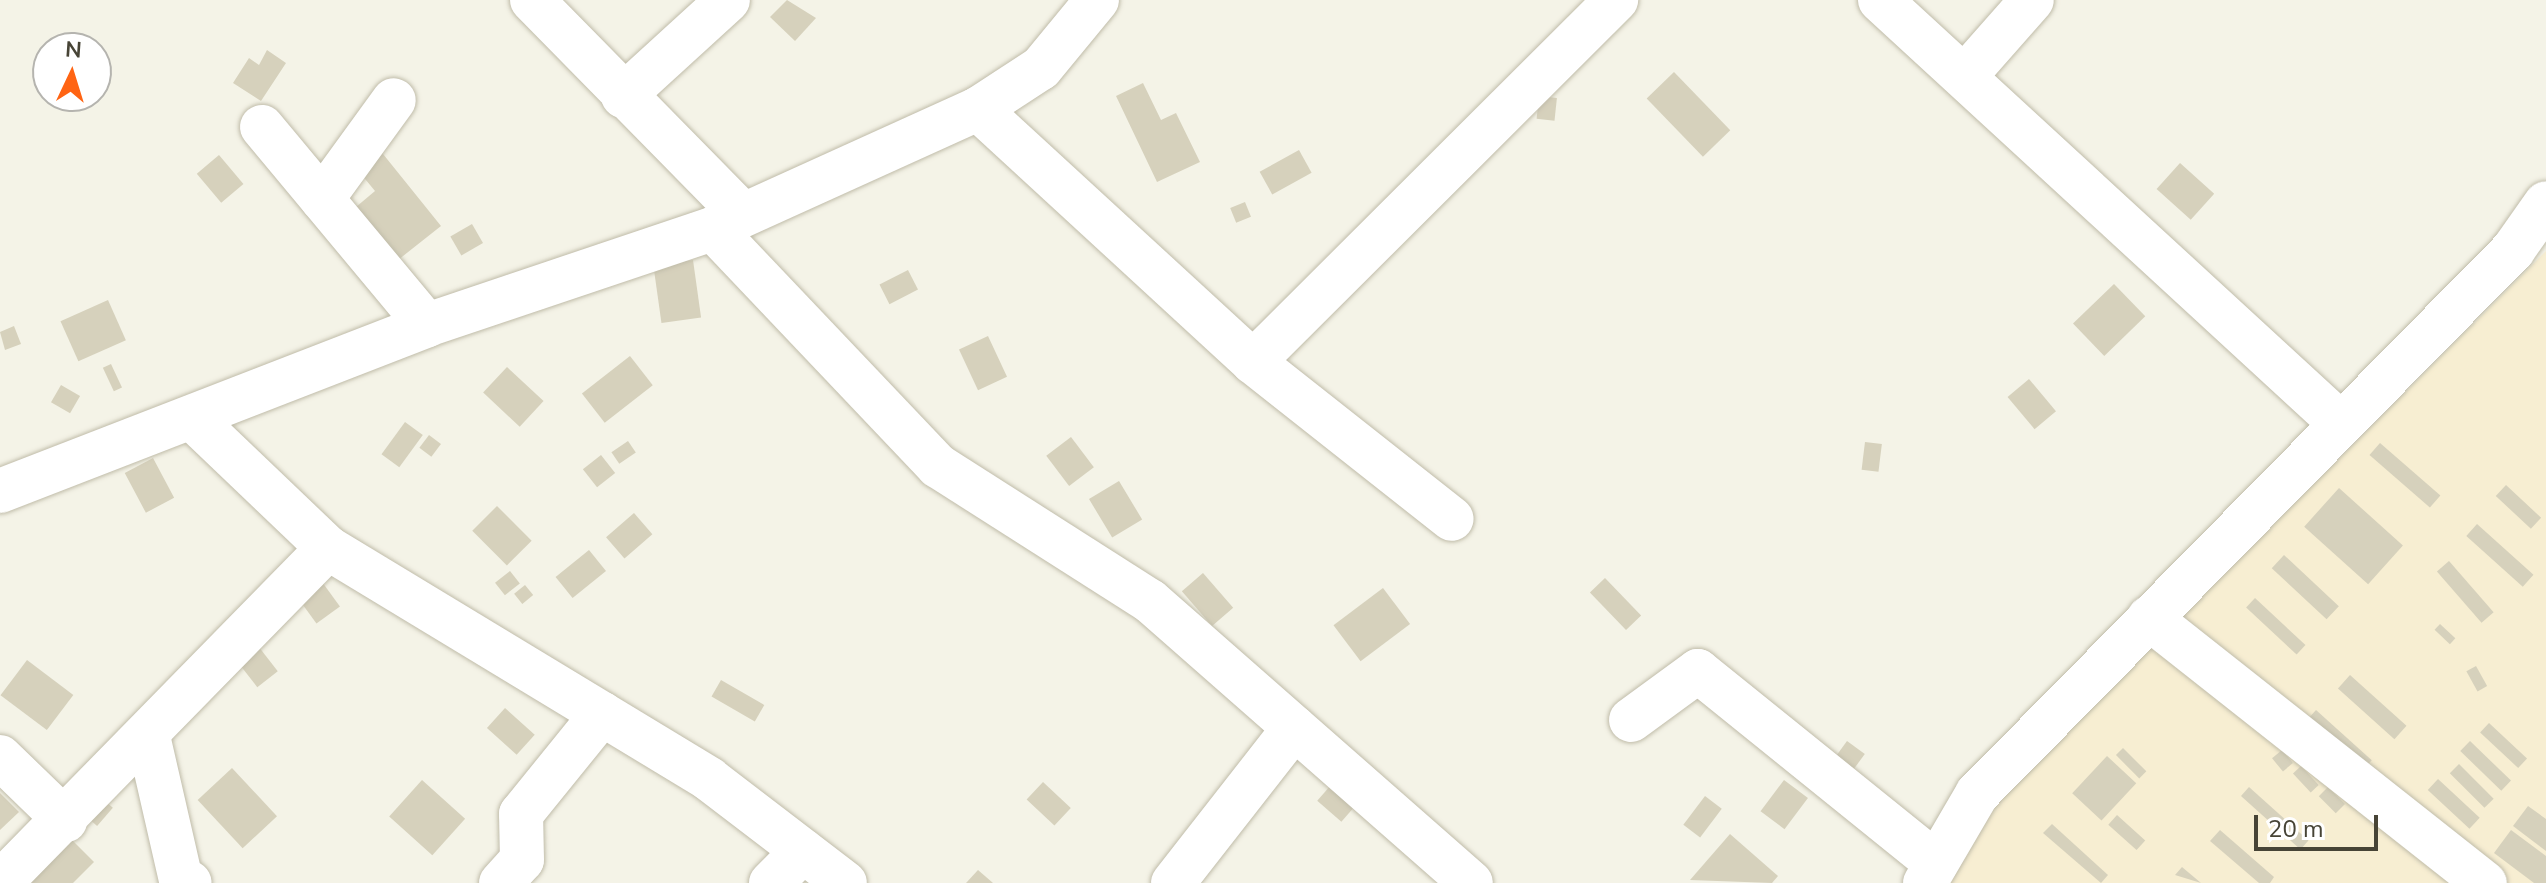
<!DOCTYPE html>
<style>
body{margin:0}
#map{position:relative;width:2546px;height:883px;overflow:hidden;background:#f4f3e7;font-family:"Nunito Sans",sans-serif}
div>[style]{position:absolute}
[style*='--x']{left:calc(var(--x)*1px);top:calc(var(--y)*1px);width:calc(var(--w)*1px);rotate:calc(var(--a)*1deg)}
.commercial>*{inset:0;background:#f7eed2}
.building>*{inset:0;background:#d6d1bc;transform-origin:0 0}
.roads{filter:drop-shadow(0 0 2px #c0bca9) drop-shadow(0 0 2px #c0bca9)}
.minor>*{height:44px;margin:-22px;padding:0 22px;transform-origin:22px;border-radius:22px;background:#fff}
span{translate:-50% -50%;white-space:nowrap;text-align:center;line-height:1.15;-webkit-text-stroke:6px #fff;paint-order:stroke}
.north{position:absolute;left:32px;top:32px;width:80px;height:80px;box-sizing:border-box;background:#fff;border:2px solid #b5b4af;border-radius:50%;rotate:4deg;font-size:22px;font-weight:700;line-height:32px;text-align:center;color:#474436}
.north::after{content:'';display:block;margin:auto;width:28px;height:36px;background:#ff6413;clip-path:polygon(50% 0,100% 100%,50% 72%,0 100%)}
.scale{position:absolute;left:2254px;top:815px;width:124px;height:36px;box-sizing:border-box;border:4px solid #474436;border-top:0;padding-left:10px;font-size:24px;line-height:28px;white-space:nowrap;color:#474436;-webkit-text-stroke:6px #fff;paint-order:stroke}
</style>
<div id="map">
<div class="commercial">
<div style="clip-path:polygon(2546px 251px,2546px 883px,1944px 883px,1980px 820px)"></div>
</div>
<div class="building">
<div style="clip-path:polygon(787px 0,816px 18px,795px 41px,770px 17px)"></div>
<div style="clip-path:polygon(267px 50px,286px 63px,261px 101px,233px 83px,249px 58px,259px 65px)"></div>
<div style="left:1674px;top:72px;width:81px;height:38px;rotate:46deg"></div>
<div style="clip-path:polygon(1143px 83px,1161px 120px,1176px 113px,1200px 162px,1157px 182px,1116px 96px)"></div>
<div style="left:1539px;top:96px;width:18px;height:23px;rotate:6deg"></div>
<div style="clip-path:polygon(379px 149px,441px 226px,398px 260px,356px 207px,375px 191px,356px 168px)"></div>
<div style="left:1299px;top:150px;width:26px;height:45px;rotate:61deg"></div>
<div style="left:219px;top:155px;width:38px;height:29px;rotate:50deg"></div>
<div style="left:2180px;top:163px;width:46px;height:35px;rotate:42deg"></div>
<div style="left:1245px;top:202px;width:16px;height:16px;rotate:68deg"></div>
<div style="left:472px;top:224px;width:22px;height:25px;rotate:60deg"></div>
<div style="left:693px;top:260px;width:58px;height:40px;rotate:82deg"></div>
<div style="left:908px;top:270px;width:22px;height:32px;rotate:63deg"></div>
<div style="left:2114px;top:284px;width:45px;height:57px;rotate:46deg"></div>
<div style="left:108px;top:300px;width:44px;height:52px;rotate:66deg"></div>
<div style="clip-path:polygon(14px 326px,21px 344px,5px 350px,0 332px)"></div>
<div style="left:988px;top:336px;width:45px;height:32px;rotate:65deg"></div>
<div style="left:630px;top:356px;width:37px;height:61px;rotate:52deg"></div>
<div style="left:111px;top:364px;width:26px;height:9px;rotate:65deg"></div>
<div style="left:507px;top:367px;width:50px;height:35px;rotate:43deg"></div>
<div style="left:2029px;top:379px;width:42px;height:28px;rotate:50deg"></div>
<div style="left:61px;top:385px;width:22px;height:20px;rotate:30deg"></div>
<div style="left:405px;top:422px;width:22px;height:40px;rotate:36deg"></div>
<div style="left:429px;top:435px;width:15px;height:16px;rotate:37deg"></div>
<div style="left:1071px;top:437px;width:38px;height:31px;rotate:53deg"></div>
<div style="left:628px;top:441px;width:14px;height:20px;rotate:56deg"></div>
<div style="left:1865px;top:442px;width:17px;height:28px;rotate:7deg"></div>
<div style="left:2380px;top:443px;width:80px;height:16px;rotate:41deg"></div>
<div style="left:601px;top:455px;width:23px;height:23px;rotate:52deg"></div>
<div style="left:153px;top:458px;width:45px;height:32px;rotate:62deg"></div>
<div style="left:1119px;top:481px;width:45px;height:35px;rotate:59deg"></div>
<div style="left:2506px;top:485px;width:48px;height:15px;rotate:43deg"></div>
<div style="left:2339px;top:488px;width:86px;height:52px;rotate:42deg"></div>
<div style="left:497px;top:506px;width:49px;height:35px;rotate:45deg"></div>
<div style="left:634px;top:513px;width:28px;height:37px;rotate:49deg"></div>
<div style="left:2477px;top:524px;width:76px;height:16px;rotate:42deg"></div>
<div style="left:589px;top:550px;width:27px;height:43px;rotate:51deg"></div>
<div style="left:2284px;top:555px;width:75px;height:18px;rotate:43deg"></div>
<div style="left:2449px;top:561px;width:68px;height:16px;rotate:49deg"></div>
<div style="left:510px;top:571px;width:16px;height:19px;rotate:52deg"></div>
<div style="left:1203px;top:573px;width:46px;height:28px;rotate:49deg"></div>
<div style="left:317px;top:575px;width:39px;height:29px;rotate:54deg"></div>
<div style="left:1605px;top:578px;width:52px;height:21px;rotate:46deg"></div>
<div style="left:525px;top:585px;width:13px;height:14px;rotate:51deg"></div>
<div style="left:1383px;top:588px;width:45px;height:62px;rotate:53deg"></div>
<div style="left:2255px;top:598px;width:69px;height:13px;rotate:43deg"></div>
<div style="left:2440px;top:624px;width:21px;height:8px;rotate:43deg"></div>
<div style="left:255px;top:642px;width:37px;height:26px;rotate:52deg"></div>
<div style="left:27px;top:660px;width:58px;height:44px;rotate:37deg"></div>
<div style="left:2476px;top:666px;width:23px;height:11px;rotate:61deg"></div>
<div style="left:2350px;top:675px;width:76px;height:18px;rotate:42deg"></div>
<div style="left:721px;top:680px;width:50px;height:19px;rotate:30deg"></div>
<div style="left:505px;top:708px;width:40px;height:27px;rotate:42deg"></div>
<div style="left:2316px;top:710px;width:75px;height:15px;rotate:42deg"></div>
<div style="left:2489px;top:723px;width:52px;height:13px;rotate:43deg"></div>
<div style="left:1847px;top:741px;width:22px;height:39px;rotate:36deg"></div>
<div style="left:2470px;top:741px;width:57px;height:14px;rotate:44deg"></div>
<div style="left:2123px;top:748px;width:33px;height:10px;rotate:45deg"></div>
<div style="left:2282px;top:750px;width:17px;height:13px;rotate:50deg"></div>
<div style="left:2107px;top:756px;width:40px;height:51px;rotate:43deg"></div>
<div style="left:2459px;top:764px;width:49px;height:13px;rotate:45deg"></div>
<div style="left:2301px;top:766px;width:26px;height:11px;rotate:47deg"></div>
<div style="left:232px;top:768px;width:66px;height:47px;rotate:47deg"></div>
<div style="left:2438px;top:779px;width:57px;height:15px;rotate:43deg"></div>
<div style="left:422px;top:780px;width:58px;height:49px;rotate:42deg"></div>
<div style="left:1784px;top:780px;width:30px;height:39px;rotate:37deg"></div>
<div style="left:1043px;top:782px;width:38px;height:24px;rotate:43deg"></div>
<div style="left:1331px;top:785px;width:32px;height:21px;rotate:41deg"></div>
<div style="left:2249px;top:787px;width:80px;height:12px;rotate:42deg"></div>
<div style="left:2328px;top:787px;width:24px;height:13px;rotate:45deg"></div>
<div style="clip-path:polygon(0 793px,19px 812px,0 830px)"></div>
<div style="left:97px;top:794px;width:21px;height:24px;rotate:41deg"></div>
<div style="left:1705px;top:796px;width:21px;height:36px;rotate:37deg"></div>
<div style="clip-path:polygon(2528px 806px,2546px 819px,2546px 851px,2513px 826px)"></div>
<div style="left:2117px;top:815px;width:38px;height:13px;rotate:42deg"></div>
<div style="clip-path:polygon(2052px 824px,2108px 875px,2101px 883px,2043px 833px)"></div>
<div style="clip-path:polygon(2220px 830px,2274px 877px,2270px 883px,2259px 883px,2210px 841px)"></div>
<div style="clip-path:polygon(2511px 830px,2546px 856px,2546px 883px,2534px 883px,2494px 853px)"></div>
<div style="clip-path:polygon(63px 831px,94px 862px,73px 883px,22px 883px)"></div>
<div style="clip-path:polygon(1730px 834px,1778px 876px,1772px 883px,1690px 880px)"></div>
<div style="clip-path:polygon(2182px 867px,2201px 883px,2175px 875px)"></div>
<div style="clip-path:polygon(978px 870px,993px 883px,966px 883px)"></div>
</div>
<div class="roads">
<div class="minor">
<div style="--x:532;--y:0;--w:300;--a:45.5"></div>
<div style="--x:1880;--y:0;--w:625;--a:42.6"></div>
<div style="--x:1965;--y:76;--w:101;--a:-48.6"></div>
<div style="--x:623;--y:96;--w:142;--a:-42.4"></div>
<div style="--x:978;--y:109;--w:374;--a:42.6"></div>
<div style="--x:1253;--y:362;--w:253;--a:38.3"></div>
<div style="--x:262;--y:127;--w:258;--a:50.2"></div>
<div style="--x:322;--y:199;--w:122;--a:-54"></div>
<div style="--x:713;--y:229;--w:327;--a:46.5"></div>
<div style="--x:938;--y:466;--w:251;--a:32.5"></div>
<div style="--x:1150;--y:601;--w:427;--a:41.3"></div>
<div style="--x:1253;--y:362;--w:513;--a:-44.92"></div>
<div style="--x:193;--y:419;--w:187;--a:43.7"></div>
<div style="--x:328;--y:548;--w:446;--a:31.2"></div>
<div style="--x:709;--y:779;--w:171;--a:37.4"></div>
<div style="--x:0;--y:491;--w:458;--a:-21.2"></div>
<div style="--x:427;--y:325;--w:302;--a:-18.6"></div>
<div style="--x:713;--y:229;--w:291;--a:-24.4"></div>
<div style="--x:978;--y:109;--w:75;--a:-33.1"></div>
<div style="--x:1041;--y:68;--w:88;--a:-50.5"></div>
<div style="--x:2149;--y:618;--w:428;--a:38.3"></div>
<div style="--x:1631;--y:720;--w:83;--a:-36.2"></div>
<div style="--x:1698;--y:671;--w:306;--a:38.9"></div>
<div style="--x:148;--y:736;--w:148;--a:77.1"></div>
<div style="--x:181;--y:880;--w:9;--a:18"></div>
<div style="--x:0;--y:757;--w:91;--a:44.1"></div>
<div style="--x:0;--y:883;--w:469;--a:-45.6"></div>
<div style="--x:501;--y:883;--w:31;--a:-48"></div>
<div style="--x:522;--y:860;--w:46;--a:-91.2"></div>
<div style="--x:521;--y:814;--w:129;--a:-51"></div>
<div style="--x:771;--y:883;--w:45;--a:-45"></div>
<div style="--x:1173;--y:883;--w:197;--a:-52"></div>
<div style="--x:1925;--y:883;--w:103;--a:-59.7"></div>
<div style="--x:1977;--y:794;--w:764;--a:-45.42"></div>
<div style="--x:2513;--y:250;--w:57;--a:-54.9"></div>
</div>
</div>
<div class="north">N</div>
<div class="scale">20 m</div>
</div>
